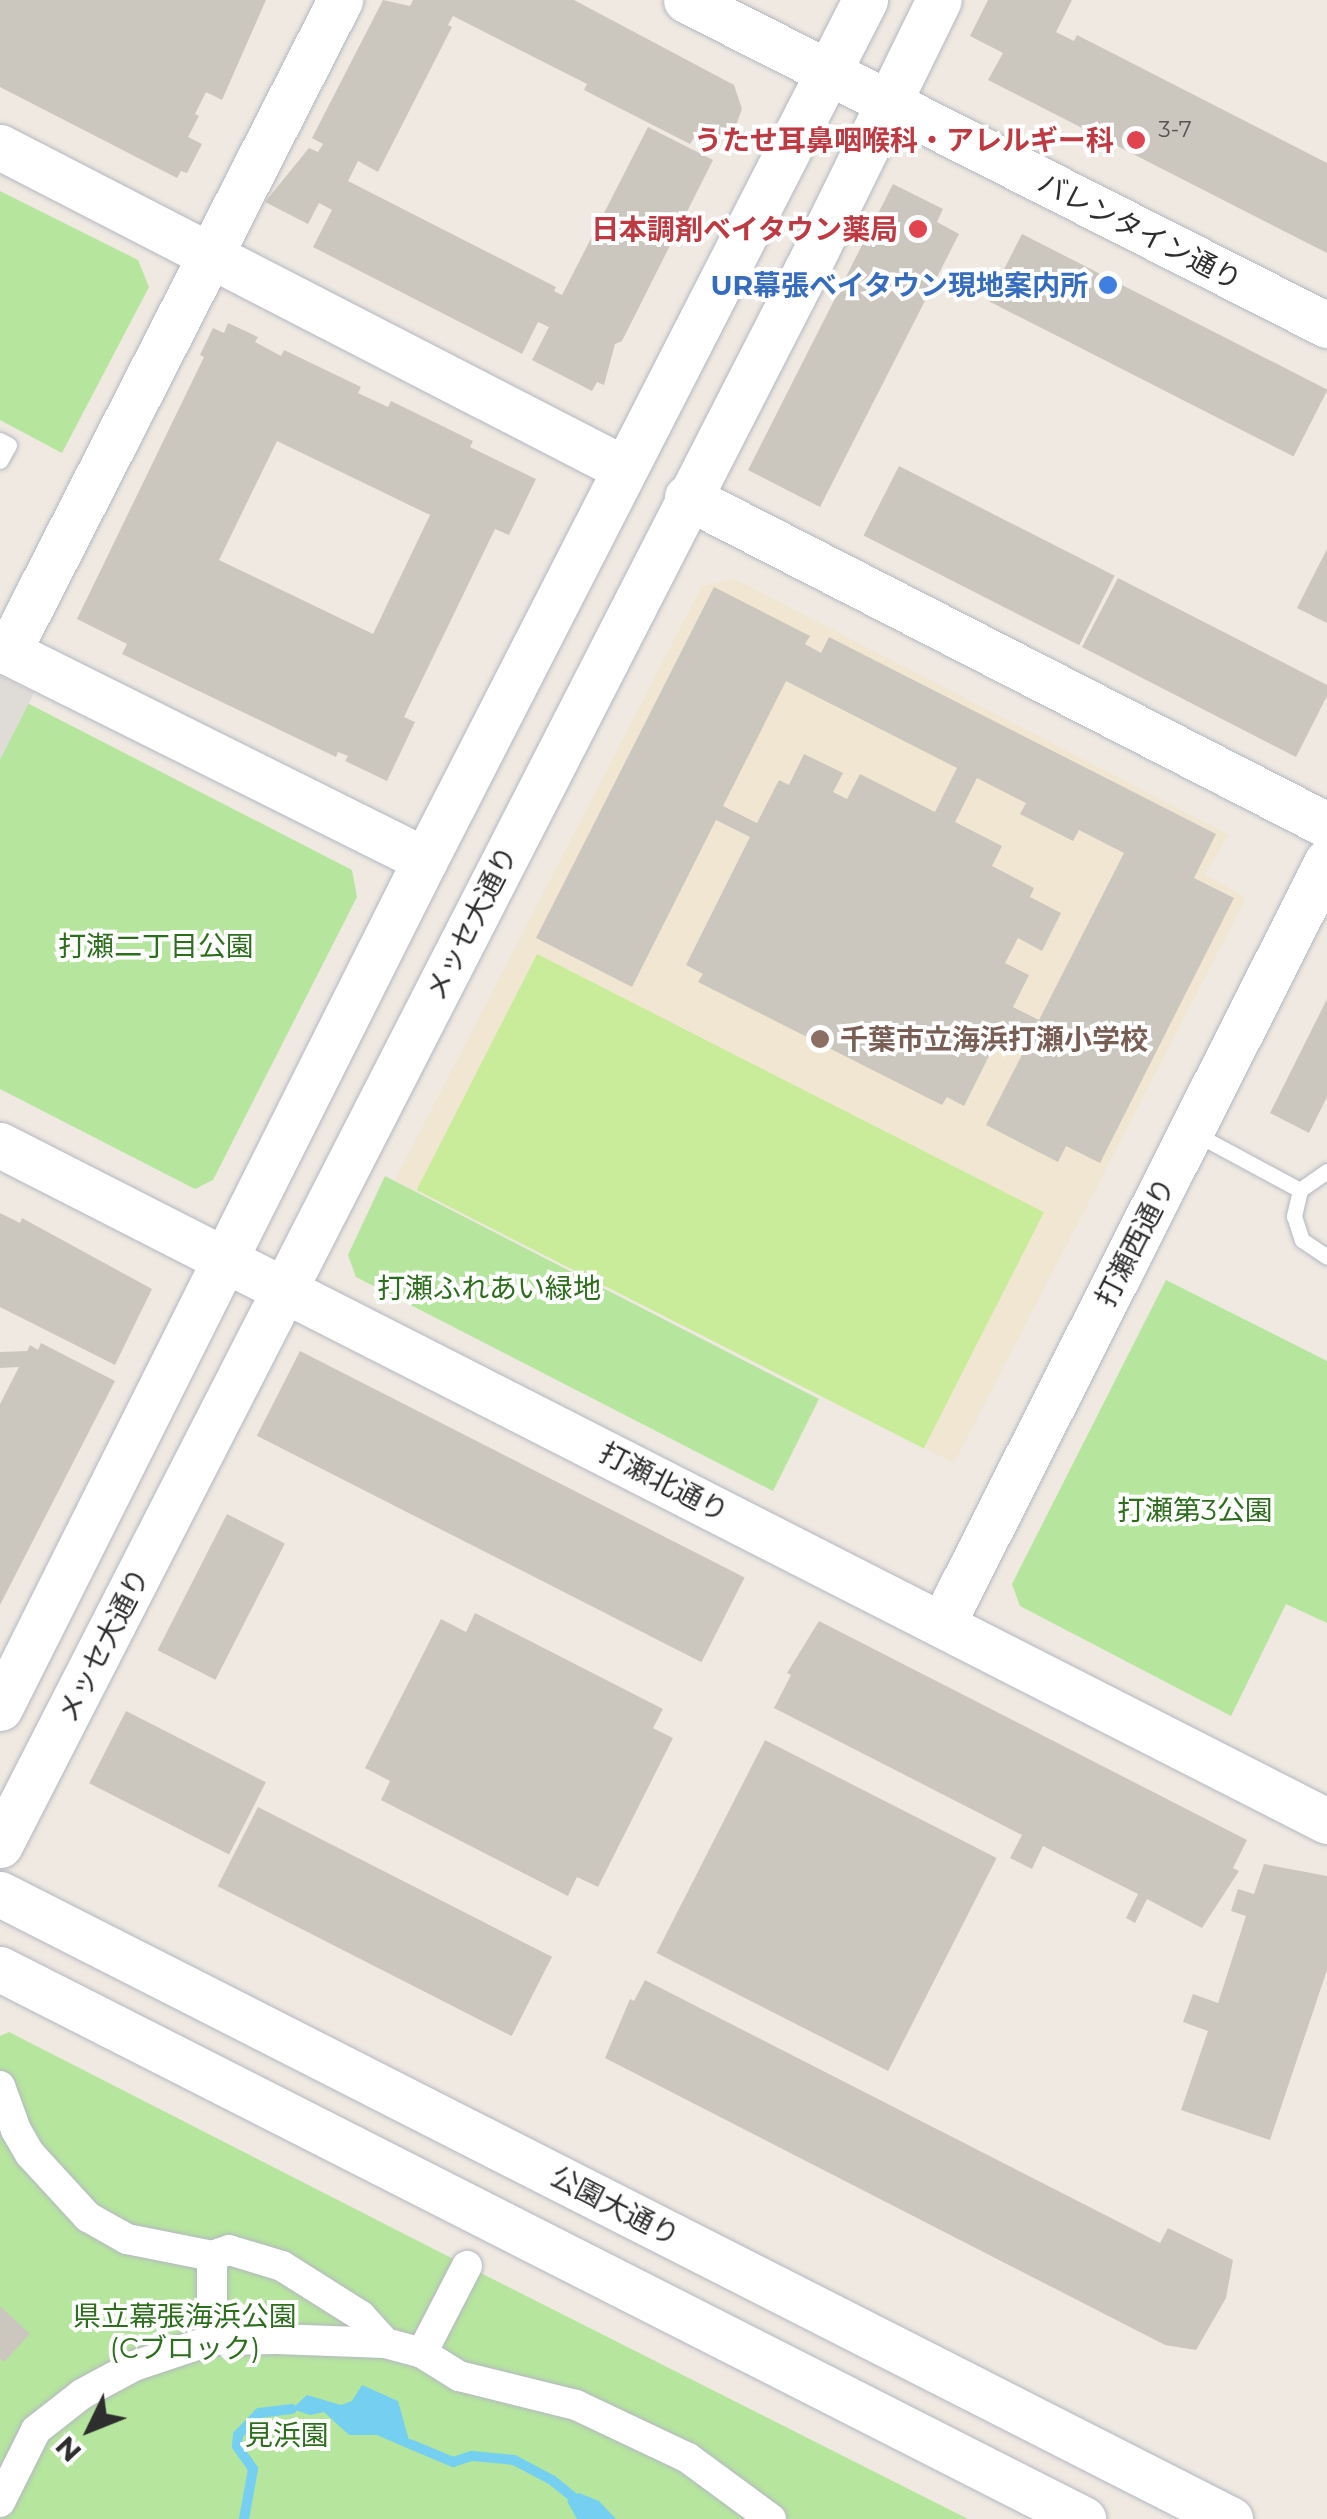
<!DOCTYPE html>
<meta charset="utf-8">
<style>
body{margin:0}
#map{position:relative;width:1327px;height:2519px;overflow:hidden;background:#efe9e1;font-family:Montserrat,"Noto Sans JP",sans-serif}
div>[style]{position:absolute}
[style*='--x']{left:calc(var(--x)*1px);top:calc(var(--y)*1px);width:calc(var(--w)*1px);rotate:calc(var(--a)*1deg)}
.education>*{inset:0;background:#f0e6d1}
.green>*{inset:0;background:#b6e59e}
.pitch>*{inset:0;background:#c9ec9a;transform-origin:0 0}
.plaza>*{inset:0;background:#dfdcd8}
.water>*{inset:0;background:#75cff0}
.stream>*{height:10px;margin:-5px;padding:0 5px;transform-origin:5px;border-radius:5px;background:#75cff0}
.building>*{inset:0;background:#cbc7bf;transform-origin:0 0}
.roads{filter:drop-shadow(0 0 2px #b4b7c1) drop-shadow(0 0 2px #b4b7c1)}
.lane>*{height:15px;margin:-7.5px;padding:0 7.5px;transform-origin:7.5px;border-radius:7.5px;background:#fff}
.street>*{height:30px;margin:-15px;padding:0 15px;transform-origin:15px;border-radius:15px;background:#fff}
.secondary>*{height:45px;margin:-22.5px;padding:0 22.5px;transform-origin:22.5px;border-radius:22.5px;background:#fff}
.dots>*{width:28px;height:28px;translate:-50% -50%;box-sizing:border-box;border:5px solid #fff;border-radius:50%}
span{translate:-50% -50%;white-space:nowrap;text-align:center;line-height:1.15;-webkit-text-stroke:8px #fff;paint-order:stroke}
.number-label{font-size:22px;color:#555452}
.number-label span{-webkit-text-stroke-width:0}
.health-label{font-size:28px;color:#be3a42;font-weight:700}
.right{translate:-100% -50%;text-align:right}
.street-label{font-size:28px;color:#2e2e2e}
.shop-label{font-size:28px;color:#366cbe;font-weight:700}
.park-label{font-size:28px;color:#2c6e1b}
.education-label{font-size:28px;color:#785e54;font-weight:700}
.left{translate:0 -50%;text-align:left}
.north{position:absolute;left:40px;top:2379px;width:100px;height:100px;-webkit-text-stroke:8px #fff;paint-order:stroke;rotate:227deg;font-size:28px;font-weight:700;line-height:40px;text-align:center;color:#2e2e2e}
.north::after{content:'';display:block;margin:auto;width:35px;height:45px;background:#2e2e2e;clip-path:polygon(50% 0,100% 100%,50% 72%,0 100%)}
</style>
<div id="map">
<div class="education">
<div style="clip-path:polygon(735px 579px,1229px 835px,1205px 874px,1246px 898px,954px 1463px,395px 1180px,702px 586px)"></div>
</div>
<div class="green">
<div style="clip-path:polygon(0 191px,138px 260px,149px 287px,62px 453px,0 420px)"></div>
<div style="clip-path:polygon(0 689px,352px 870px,357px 897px,213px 1180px,195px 1189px,0 1089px)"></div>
<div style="clip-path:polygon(385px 1176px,819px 1399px,773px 1491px,356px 1277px,348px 1255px)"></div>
<div style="clip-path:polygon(1166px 1280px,1327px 1361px,1327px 1623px,1286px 1604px,1231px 1716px,1020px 1606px,1012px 1584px)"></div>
<div style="clip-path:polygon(9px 2032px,467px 2266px,968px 2519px,0 2519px,0 2036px)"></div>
</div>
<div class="pitch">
<div style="left:537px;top:954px;width:569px;height:265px;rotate:27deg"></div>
</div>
<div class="plaza">
<div style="clip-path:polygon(0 676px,34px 693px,0 760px)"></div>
</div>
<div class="water">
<div style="clip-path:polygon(362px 2385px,398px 2401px,410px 2444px,407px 2448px,377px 2435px,349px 2435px,324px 2412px,310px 2415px,292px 2409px,307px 2395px,341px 2405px,352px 2401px)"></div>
<div style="clip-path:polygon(579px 2493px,599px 2501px,616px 2519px,577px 2519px,567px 2501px)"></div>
</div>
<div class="stream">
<div style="--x:410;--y:2444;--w:47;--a:22.7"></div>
<div style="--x:453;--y:2462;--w:20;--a:-18"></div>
<div style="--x:472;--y:2456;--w:42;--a:5.4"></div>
<div style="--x:514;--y:2460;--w:43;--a:27.8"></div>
<div style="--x:552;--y:2480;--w:62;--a:39.1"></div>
<div style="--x:244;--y:2519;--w:51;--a:-79.8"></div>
<div style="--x:253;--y:2469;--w:28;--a:-125"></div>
<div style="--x:237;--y:2446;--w:11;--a:-85"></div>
<div style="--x:238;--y:2435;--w:30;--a:-46"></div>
<div style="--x:259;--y:2413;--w:33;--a:-7"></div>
</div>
<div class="building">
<div style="clip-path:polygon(0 0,266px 0,222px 100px,206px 92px,195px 114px,199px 116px,188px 137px,202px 144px,187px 173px,181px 171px,177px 178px,0 87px)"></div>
<div style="clip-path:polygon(383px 0,410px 6px,413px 0,574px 0,734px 85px,742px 109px,737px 123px,715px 138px,695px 136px,690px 144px,584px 90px,587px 84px,453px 16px,448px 25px,452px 27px,378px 172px,358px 161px,348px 181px,556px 287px,554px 291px,562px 295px,648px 127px,713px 160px,622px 341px,615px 344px,604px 385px,597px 382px,592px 391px,532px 360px,549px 327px,538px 322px,522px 354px,313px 247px,332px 210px,319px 203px,308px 224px,265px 202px,309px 148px,318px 152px,323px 144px,312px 138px)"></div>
<div style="clip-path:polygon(988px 0,1072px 0,1056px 32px,1074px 41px,1077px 35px,1327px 163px,1327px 253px,988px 80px,1003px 53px,970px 36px)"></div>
<div style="clip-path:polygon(893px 184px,943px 209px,937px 222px,959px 234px,820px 507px,748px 470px)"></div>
<div style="left:1022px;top:234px;width:343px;height:75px;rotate:27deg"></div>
<div style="clip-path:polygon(evenodd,228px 323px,258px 337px,255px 342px,281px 356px,284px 350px,361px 387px,358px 393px,388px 407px,391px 401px,473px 441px,470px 447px,536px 479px,509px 535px,495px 529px,404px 717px,415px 722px,387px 781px,345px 761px,348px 756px,338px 752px,336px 757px,122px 654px,127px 644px,77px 619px,204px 357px,200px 355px,213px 328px,224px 333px,228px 323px,277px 441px,430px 515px,373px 634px,219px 560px,277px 441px)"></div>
<div style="left:899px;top:466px;width:242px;height:78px;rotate:27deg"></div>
<div style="clip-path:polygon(1327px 549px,1327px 623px,1297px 608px)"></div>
<div style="clip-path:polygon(1118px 578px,1327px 685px,1327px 696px,1296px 757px,1082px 647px)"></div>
<div style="clip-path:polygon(evenodd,714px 587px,810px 636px,805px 644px,821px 653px,829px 637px,1216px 834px,1194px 878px,1234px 898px,1100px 1163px,1066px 1146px,1058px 1162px,986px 1125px,1029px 1041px,1003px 1028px,964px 1106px,947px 1097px,942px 1105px,698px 982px,703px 974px,686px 965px,750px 837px,716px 820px,632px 987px,536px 938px,714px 587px,786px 681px,957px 768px,935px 812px,860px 774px,847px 799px,833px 792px,843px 773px,804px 754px,789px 785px,779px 780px,757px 823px,723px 806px,786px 681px,714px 587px,977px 778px,1026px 803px,1020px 814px,1073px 841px,1079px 830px,1124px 853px,1039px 1020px,1013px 1007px,1029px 975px,1005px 963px,1018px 938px,1042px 951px,1061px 913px,1030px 897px,1034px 888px,992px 866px,1002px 846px,955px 822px,977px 778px)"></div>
<div style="clip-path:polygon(1327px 999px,1327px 1097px,1309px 1133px,1270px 1113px)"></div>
<div style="clip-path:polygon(0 1213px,20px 1223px,22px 1218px,152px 1289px,115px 1365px,0 1307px)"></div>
<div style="clip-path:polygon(41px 1343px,115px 1381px,0 1605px,0 1404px,19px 1367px,0 1368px,0 1352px,27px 1351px,30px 1345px,38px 1350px)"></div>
<div style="left:300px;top:1351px;width:499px;height:95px;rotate:27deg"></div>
<div style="left:227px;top:1514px;width:65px;height:153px;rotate:27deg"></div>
<div style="clip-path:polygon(475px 1613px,663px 1709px,653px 1728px,673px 1738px,598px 1887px,577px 1877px,568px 1896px,381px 1800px,390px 1781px,365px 1768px,441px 1619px,466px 1632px)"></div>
<div style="clip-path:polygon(819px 1621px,1247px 1840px,1233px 1868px,1239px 1871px,1202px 1928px,1147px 1899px,1135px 1923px,1126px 1918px,1138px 1894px,1043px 1846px,1032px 1869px,1010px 1858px,1022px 1835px,774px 1708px,791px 1675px,787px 1673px)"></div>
<div style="left:126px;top:1711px;width:157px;height:81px;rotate:27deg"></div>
<div style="left:765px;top:1740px;width:260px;height:239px;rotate:27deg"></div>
<div style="left:258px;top:1807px;width:330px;height:89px;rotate:27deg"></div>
<div style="clip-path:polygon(1264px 1864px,1327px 1876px,1327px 1970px,1270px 2140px,1181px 2110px,1208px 2031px,1183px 2022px,1193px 1994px,1218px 2003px,1246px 1916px,1231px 1911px,1238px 1889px,1254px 1894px)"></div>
<div style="clip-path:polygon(645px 1980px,1160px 2243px,1168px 2228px,1233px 2260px,1226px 2298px,1196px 2350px,1165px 2345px,605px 2058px,630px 1999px,634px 2001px)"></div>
<div style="clip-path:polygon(0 2306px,30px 2334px,4px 2362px,0 2359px)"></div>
</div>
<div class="roads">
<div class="lane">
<div style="--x:0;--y:440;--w:10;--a:29"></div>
<div style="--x:9;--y:445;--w:18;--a:119"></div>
<div style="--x:1194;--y:1133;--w:120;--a:28.3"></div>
<div style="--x:1327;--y:1171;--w:33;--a:145"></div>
<div style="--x:1300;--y:1190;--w:27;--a:103"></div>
<div style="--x:1294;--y:1216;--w:25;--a:72"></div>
<div style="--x:1302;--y:1240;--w:30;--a:34"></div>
</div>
<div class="street">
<div style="--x:0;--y:2086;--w:47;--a:70"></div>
<div style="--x:16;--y:2130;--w:28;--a:60"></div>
<div style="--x:30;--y:2154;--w:86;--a:47.4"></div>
<div style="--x:88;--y:2217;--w:45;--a:29.4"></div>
<div style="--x:127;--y:2239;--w:87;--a:11.3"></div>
<div style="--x:212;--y:2256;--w:18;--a:-19"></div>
<div style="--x:229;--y:2250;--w:55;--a:16.8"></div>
<div style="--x:282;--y:2266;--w:93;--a:32.3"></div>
<div style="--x:361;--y:2316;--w:36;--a:48"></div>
<div style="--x:212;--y:2256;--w:84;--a:90"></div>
<div style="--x:422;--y:2353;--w:98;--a:-62.7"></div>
<div style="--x:0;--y:2502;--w:80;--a:-63.4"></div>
<div style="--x:36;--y:2430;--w:58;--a:-38"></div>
<div style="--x:82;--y:2394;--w:59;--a:-28.3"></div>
<div style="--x:134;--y:2366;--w:82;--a:-18.4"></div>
<div style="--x:212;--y:2340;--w:65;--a:-0.9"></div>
<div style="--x:277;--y:2339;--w:108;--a:2.1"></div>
<div style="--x:385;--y:2343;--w:38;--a:15"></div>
<div style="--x:422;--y:2353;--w:44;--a:31.9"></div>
<div style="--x:459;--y:2376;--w:121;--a:13.9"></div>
<div style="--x:576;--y:2405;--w:124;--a:25.3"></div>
<div style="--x:688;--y:2458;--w:103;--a:36.3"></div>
</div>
<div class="secondary">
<div style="--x:686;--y:0;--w:719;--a:26.89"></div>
<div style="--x:0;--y:147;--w:703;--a:27.26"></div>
<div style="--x:687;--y:497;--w:719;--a:27.14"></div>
<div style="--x:0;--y:648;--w:475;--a:26.5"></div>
<div style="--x:8;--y:652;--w:732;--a:-63.01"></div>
<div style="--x:0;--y:1145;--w:1489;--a:27"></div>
<div style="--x:943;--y:1623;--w:853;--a:-63.25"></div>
<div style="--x:0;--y:1708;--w:949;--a:-63.38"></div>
<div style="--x:425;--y:860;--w:966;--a:-62.9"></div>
<div style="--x:0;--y:1845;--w:1773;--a:-62.89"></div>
<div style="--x:808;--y:267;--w:297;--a:-63.9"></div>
<div style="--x:0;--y:1894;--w:1380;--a:26.94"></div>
<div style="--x:0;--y:1969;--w:1215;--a:26.92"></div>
</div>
</div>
<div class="dots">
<div style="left:1136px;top:140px;background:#e0444e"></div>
<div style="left:918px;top:229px;background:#e0444e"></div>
<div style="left:1108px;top:285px;background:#3f7fe0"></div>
<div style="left:820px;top:1039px;background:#8d6e63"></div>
</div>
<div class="number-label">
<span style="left:1175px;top:130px">3-7</span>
</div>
<div class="health-label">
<span class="right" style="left:1114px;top:140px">うたせ耳鼻咽喉科・アレルギー科</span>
<span class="right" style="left:898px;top:229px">日本調剤ベイタウン薬局</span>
</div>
<div class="street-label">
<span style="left:1140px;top:231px;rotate:27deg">バレンタイン通り</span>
<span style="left:471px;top:923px;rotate:-63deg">メッセ大通り</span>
<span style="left:1135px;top:1242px;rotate:-63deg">打瀬西通り</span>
<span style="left:664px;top:1482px;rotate:27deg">打瀬北通り</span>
<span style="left:103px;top:1645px;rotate:-63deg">メッセ大通り</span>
<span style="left:615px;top:2206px;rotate:27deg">公園大通り</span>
</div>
<div class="shop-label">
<span class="right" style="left:1088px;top:285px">UR幕張ベイタウン現地案内所</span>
</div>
<div class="park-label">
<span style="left:156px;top:946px">打瀬二丁目公園</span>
<span style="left:489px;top:1288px">打瀬ふれあい緑地</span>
<span style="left:1195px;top:1510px">打瀬第3公園</span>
<span style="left:185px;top:2332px">県立幕張海浜公園<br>(Cブロック)</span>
<span style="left:287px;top:2435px">見浜園</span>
</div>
<div class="education-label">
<span class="left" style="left:840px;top:1039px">千葉市立海浜打瀬小学校</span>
</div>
<div class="north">N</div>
</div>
